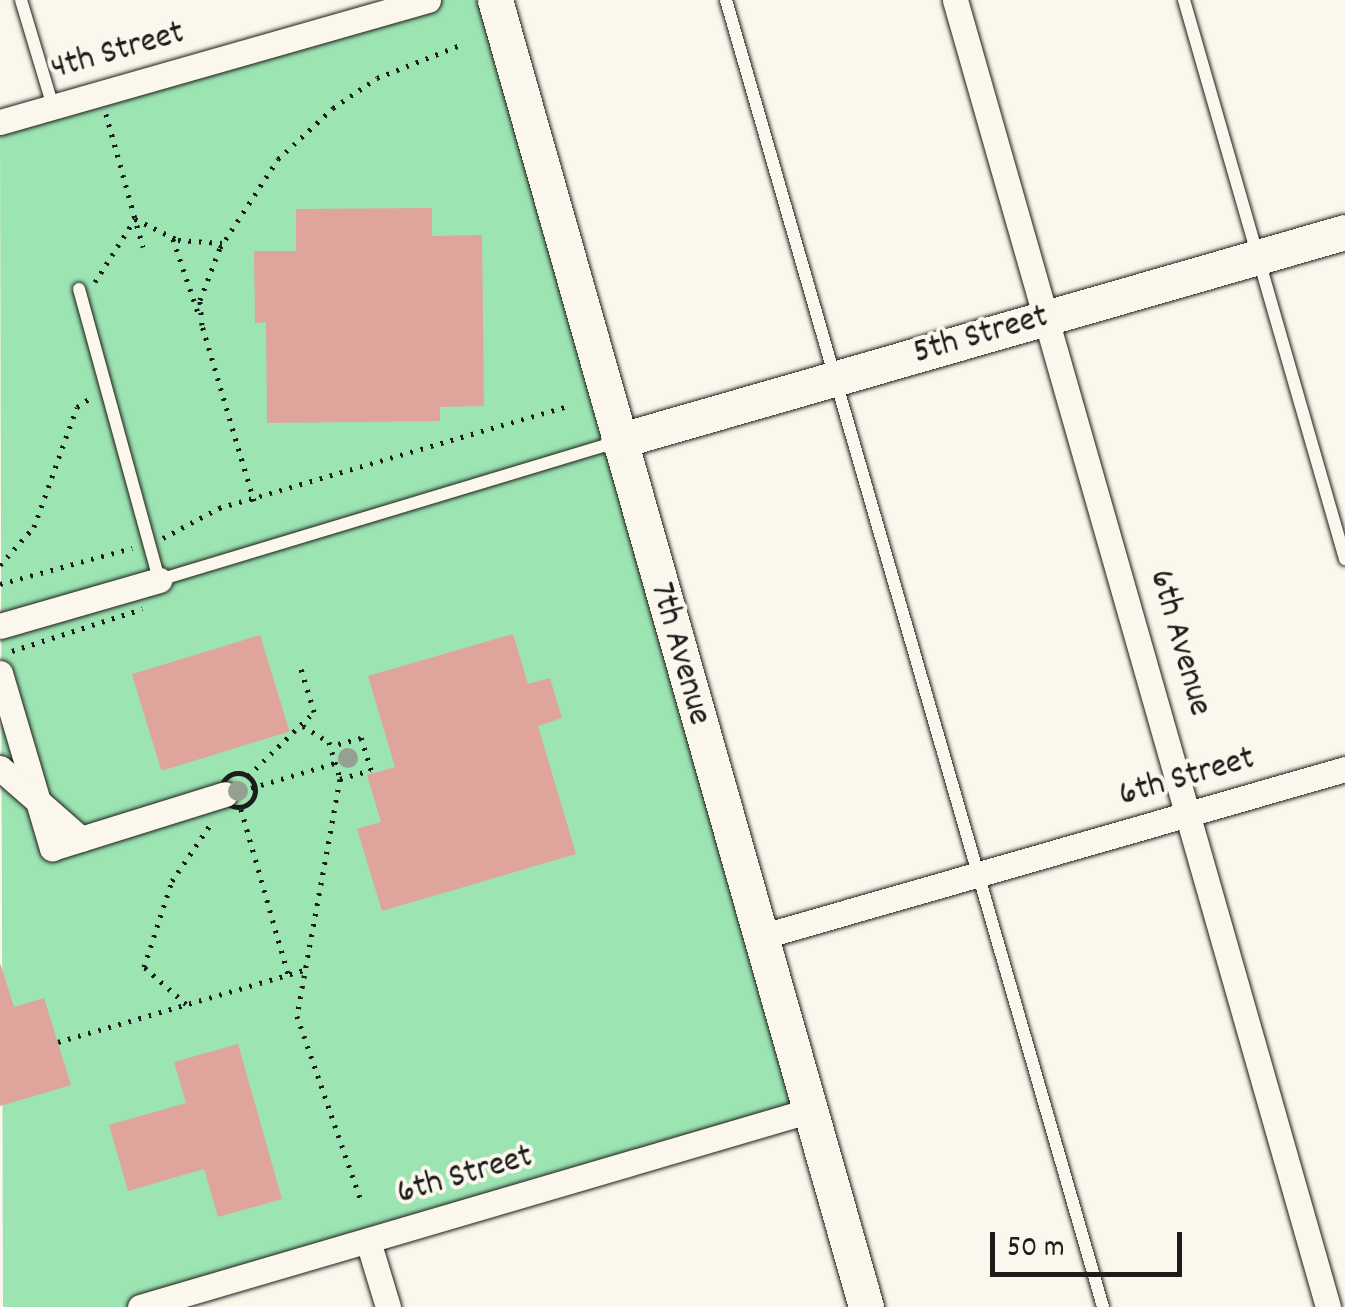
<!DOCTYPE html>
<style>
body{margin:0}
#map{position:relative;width:1345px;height:1307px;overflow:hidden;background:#fbf7ec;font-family:Dekko,sans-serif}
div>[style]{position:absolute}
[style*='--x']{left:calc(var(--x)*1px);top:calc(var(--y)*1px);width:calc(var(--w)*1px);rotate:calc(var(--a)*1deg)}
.green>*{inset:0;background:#9ce4b2}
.building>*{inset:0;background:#dfa59c;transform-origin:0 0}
.path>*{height:5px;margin-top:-2.5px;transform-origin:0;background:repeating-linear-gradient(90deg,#1c1c1c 0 2.5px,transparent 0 10.5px)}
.path>.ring{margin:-2.5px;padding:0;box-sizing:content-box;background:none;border:5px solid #1c1c1c;border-radius:50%}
.roads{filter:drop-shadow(0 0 2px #1c1c1c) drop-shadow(0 0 2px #1c1c1c)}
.lane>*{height:12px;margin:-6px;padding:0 6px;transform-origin:6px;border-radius:6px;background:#fbf7ec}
.street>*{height:25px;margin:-12.5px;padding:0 12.5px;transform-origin:12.5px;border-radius:12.5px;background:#fbf7ec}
.secondary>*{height:35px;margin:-17.5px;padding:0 17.5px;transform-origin:17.5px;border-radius:17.5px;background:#fbf7ec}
.trees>*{width:20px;height:20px;margin:-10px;border-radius:50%;background:#95a092}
span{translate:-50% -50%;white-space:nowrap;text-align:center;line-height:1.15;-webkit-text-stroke:8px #fbf7ec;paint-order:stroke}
.street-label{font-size:35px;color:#1c1c1c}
.scale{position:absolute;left:990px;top:1232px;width:192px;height:45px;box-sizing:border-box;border:5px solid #1c1c1c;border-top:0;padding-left:12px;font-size:30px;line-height:35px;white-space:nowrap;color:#1c1c1c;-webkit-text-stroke:8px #fbf7ec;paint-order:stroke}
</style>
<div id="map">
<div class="green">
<div style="clip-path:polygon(428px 0,495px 0,808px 1111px,139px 1307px,3px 1307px,0 123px)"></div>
</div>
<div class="building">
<div style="clip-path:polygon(432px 208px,432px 236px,482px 235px,484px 406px,440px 407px,440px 421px,267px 423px,266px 322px,255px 323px,254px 251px,296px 251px,296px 209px)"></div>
<div style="clip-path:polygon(513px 634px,528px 684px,550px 678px,562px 718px,538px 726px,576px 854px,382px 911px,357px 829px,381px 822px,367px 775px,395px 767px,368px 676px)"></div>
<div style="left:260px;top:635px;width:101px;height:134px;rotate:73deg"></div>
<div style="clip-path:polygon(0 963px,14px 1007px,44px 998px,71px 1085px,0 1106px)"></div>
<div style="clip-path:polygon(238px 1044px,282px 1199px,218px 1217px,204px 1169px,128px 1191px,109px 1125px,186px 1103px,174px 1062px)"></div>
</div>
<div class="path">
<div style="--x:106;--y:114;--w:138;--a:74.5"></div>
<div style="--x:173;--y:239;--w:78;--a:71.3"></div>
<div style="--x:95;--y:282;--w:75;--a:-57.6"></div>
<div style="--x:135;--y:219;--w:48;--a:26"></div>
<div style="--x:178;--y:240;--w:44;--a:3.9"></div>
<div style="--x:254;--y:501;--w:184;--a:-106.5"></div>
<div style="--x:202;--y:325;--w:25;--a:-95"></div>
<div style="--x:200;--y:300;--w:56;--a:-69"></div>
<div style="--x:220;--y:248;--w:106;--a:-56.9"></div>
<div style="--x:278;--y:159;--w:75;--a:-42.8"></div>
<div style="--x:333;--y:108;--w:53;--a:-34.3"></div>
<div style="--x:377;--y:78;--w:92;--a:-21.6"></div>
<div style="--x:163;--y:538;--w:64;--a:-28.2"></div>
<div style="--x:219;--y:508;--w:364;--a:-16.3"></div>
<div style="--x:0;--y:565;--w:51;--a:-48.2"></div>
<div style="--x:34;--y:527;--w:127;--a:-70.3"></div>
<div style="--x:77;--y:407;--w:18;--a:-34"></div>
<div style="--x:0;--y:584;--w:137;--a:-15.3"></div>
<div style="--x:12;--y:651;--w:137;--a:-17.9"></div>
<div style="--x:303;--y:726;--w:31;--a:32"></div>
<div style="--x:329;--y:742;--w:39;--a:73"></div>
<div style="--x:340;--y:779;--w:32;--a:-16"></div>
<div style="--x:371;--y:770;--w:34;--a:-107"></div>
<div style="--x:361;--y:738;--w:31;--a:165"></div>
<div class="ring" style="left:221px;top:773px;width:29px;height:29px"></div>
<div style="--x:248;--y:776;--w:92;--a:-44.1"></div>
<div style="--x:314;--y:712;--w:52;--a:-106.7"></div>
<div style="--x:340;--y:779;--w:241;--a:100.3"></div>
<div style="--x:297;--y:1016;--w:193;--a:70.9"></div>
<div style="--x:251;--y:788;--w:88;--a:-16.6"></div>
<div style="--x:241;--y:809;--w:172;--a:74.1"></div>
<div style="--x:186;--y:1004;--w:56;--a:-138.6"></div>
<div style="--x:144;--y:967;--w:90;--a:-72"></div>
<div style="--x:172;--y:881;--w:68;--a:-55.8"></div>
<div style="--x:58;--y:1042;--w:256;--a:-16.3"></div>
</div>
<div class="roads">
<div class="lane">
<div style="--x:21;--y:0;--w:112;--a:73.3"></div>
<div style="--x:726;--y:0;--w:1360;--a:73.91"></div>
<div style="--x:1184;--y:0;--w:582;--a:73.93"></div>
<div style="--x:79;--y:289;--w:302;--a:74.6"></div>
<div style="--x:159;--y:580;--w:476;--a:-16.8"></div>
</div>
<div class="street">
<div style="--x:955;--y:0;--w:1359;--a:74.07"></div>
<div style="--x:0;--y:122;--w:445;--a:-15.9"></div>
<div style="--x:0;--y:626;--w:166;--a:-16.1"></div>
<div style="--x:0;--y:673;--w:183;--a:73.5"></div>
<div style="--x:52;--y:848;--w:181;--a:-17.3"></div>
<div style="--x:0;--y:768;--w:108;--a:41.2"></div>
<div style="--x:760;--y:937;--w:609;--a:-16.02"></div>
<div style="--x:368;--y:1241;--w:69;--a:73.1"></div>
<div style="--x:140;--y:1307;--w:696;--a:-16.35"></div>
</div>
<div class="secondary">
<div style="--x:495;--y:0;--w:1359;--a:74.15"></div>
<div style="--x:618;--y:441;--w:756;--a:-16.04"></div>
</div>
</div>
<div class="trees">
<div style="left:348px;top:758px"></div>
<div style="left:238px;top:791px"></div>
</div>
<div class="street-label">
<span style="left:118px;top:52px;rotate:-16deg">4th Street</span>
<span style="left:981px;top:336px;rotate:-16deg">5th Street</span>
<span style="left:1179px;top:643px;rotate:74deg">6th Avenue</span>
<span style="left:679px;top:654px;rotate:74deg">7th Avenue</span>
<span style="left:1187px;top:778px;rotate:-16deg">6th Street</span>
<span style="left:465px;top:1176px;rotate:-16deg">6th Street</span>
</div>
<div class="scale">50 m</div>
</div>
